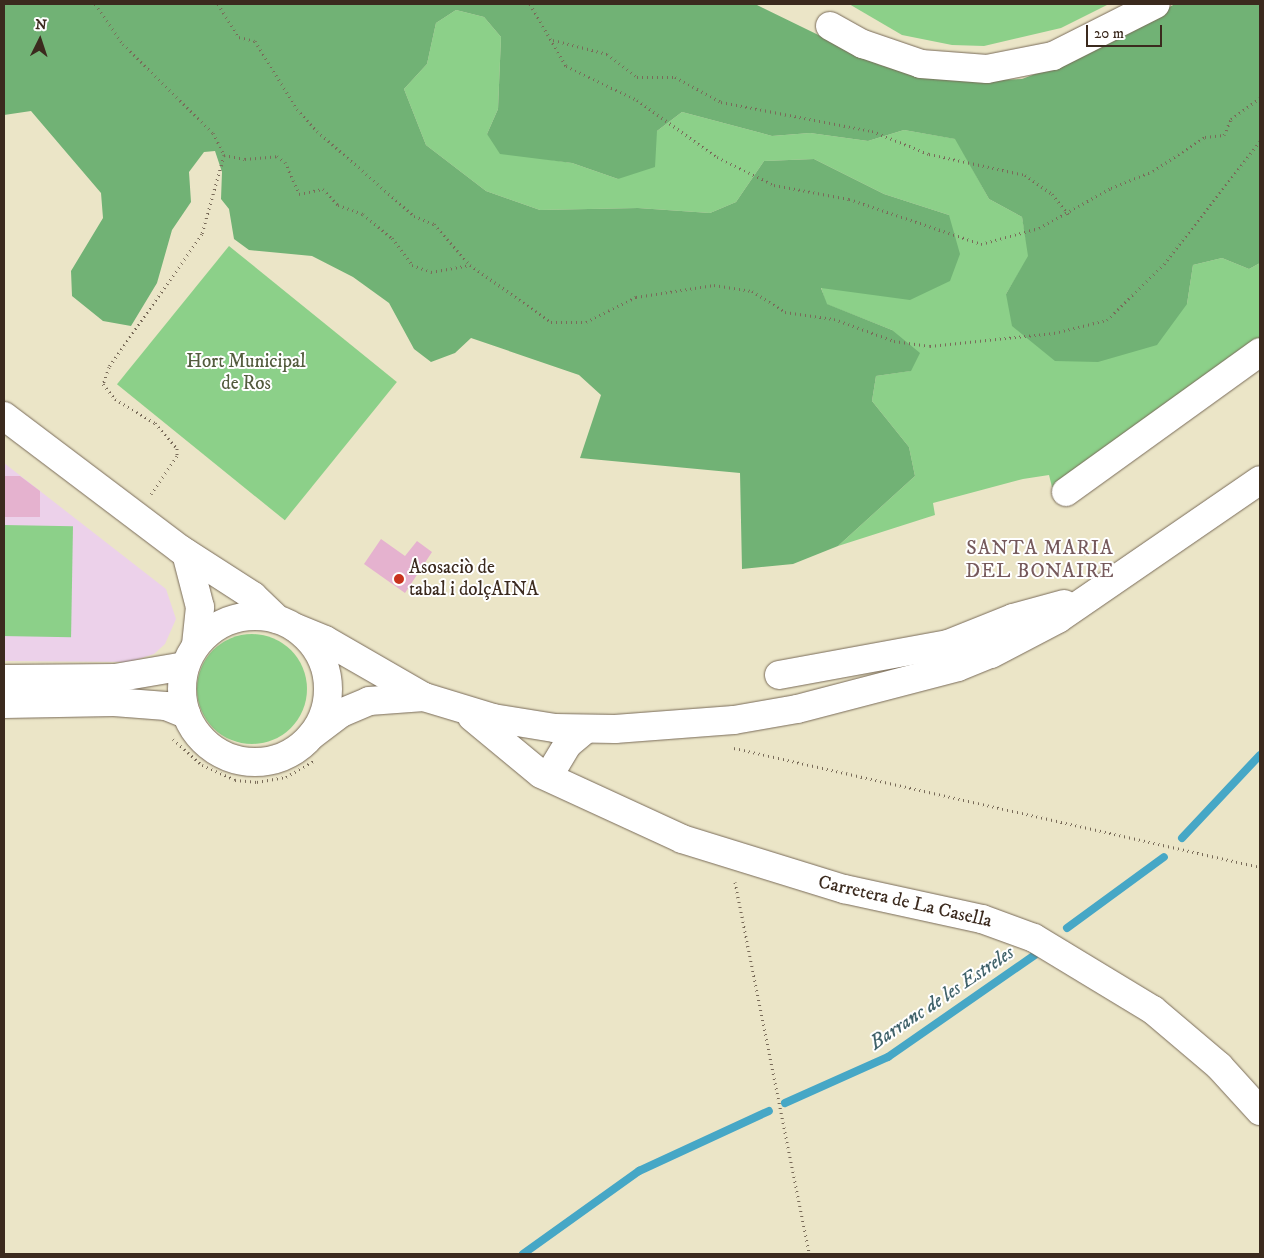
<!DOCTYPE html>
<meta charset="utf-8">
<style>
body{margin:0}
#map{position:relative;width:1264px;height:1258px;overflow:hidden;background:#ebe5c7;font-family:"IM FELL DW Pica",serif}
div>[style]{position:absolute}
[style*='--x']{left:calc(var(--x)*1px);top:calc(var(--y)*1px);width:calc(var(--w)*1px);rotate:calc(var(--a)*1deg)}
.built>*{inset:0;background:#ecd1ea}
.green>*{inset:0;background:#8cd089;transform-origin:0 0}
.round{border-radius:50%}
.forest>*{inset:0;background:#71b275}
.stream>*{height:8px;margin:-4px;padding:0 4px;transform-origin:4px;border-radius:4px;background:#46a7c6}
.building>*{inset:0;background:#e5b2cf}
.path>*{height:3px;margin-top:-1.5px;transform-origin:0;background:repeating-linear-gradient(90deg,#796b59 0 1px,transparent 0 5px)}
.roads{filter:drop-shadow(0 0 1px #796b59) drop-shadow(0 0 1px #796b59)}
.minor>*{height:28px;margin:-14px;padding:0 14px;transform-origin:14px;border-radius:14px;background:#fff}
.minor>.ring{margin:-14px;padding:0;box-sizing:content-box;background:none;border:28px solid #fff;border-radius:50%}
.dots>*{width:14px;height:14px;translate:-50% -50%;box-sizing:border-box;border:2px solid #fff;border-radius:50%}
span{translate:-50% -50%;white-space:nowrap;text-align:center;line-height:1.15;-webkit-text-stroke:4px #fff;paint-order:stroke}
.park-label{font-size:19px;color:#535c3e}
.poi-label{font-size:19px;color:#3b2a1e}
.left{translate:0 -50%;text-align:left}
.street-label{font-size:19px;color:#3b2a1e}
.neighbourhood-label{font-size:20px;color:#765a5c;letter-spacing:1px}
.water-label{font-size:20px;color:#40626a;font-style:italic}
.frame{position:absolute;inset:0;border:5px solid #3b2a1e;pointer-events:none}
.north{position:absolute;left:15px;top:15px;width:50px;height:50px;-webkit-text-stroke:4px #fff;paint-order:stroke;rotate:4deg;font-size:14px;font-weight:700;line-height:20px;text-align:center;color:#3b2a1e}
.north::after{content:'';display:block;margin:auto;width:18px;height:22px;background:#3b2a1e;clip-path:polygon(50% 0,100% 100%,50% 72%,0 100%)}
.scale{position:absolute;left:1086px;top:25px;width:76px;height:22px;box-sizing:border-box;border:2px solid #3b2a1e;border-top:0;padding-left:6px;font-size:15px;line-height:18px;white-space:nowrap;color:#3b2a1e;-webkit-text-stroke:4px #fff;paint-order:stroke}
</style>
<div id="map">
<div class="built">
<div style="clip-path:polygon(4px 463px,166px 589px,176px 619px,165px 644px,154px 654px,129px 662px,4px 661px)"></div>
</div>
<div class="green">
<div style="clip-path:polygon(849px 4px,1109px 4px,1061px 28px,984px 46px,952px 45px,902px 35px)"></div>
<div style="clip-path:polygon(456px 10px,484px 17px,501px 37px,498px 109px,487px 134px,539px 158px,572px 163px,618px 179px,657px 131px,682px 112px,772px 136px,810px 133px,868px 141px,904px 130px,956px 139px,989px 199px,1022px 217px,1029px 256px,1006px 294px,1187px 304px,1193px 265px,1222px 258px,1249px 269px,1260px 263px,1260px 344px,1053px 491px,1049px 475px,1023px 479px,933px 503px,935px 515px,838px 546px,915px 476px,909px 447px,872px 401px,876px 376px,910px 371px,892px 330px,826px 304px,821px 287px,864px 292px,949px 215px,884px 194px,814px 159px,764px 161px,736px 202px,710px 213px,638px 208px,540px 210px,486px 191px,426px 145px,404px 89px,427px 64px,436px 23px)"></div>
<div style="left:229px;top:246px;width:216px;height:178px;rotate:39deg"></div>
<div style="left:4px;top:525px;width:69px;height:111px;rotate:1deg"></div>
<div class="round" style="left:197px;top:634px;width:110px;height:110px"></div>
</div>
<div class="forest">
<div style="clip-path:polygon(4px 4px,755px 4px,880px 65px,961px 81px,1022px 79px,1072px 60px,1175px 4px,1260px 4px,1260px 263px,1249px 269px,1222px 258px,1193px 265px,1187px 304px,1157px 345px,1098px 362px,1055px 361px,1012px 326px,1006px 294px,1028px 256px,1022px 217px,989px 199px,955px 139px,904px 130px,868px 141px,810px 133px,772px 136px,682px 112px,657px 131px,655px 167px,618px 179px,572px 163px,500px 154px,487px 134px,498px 109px,501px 37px,484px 17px,456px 10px,436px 23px,427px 64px,404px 89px,426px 145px,486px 191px,540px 210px,638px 208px,710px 213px,736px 202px,764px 161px,814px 159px,884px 194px,949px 215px,960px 254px,950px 281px,910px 300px,821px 288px,827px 304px,892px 330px,920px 353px,911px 371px,876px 376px,872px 401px,909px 447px,915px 476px,838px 546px,793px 564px,742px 569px,740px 473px,580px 458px,601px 395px,579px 375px,471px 338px,455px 353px,431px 362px,414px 349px,389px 303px,353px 277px,312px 256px,249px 250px,234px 239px,229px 209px,221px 199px,222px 172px,215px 151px,204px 152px,189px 172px,191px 202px,172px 230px,157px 283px,131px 326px,103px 321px,72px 296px,71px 271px,103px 218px,101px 193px,31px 111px,4px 115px)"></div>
</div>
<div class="stream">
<div style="--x:1182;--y:838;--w:114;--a:-46.8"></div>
<div style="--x:1067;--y:928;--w:120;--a:-36.2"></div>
<div style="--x:785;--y:1103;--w:113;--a:-24.1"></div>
<div style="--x:888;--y:1057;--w:179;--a:-34.8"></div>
<div style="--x:523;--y:1254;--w:143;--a:-35.6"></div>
<div style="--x:639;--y:1171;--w:143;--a:-24.8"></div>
</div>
<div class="building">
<div style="clip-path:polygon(4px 476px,20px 476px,40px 491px,40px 517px,4px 517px)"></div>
<div style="clip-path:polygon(381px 539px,405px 556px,417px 541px,432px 552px,405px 593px,364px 564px)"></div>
</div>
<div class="path">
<div style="--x:95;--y:4;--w:49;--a:55"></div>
<div style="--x:123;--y:44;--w:127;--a:44.7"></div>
<div style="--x:213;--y:133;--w:25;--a:63"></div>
<div style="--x:224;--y:155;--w:82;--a:105.6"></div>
<div style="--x:202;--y:234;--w:162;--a:125"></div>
<div style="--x:109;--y:367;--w:18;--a:109"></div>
<div style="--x:103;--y:384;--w:19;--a:51"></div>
<div style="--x:115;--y:399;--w:47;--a:31"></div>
<div style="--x:155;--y:423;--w:33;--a:49"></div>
<div style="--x:177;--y:448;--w:8;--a:90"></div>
<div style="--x:177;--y:456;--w:46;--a:124.4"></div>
<div style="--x:218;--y:4;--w:39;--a:58"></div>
<div style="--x:239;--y:37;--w:16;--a:14"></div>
<div style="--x:255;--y:41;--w:80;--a:58.3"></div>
<div style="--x:297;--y:109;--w:30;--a:48"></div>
<div style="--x:317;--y:131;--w:129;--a:41.2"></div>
<div style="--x:414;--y:216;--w:22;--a:22"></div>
<div style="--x:434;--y:224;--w:55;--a:48.7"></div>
<div style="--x:530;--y:4;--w:72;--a:59.9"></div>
<div style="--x:566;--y:66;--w:79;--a:25.6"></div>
<div style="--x:637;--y:100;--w:98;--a:35.5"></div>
<div style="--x:717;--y:157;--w:64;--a:26.2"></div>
<div style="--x:774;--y:185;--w:76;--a:10.6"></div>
<div style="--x:849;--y:199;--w:139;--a:18.8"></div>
<div style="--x:981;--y:244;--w:60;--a:-15.4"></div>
<div style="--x:1039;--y:228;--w:82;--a:-29.1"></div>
<div style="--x:1111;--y:188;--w:45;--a:-22"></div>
<div style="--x:1153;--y:171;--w:62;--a:-33.2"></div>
<div style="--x:1205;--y:137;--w:19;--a:-6"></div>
<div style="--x:1224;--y:135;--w:17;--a:-66"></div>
<div style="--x:1231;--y:119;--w:36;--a:-36"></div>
<div style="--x:553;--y:40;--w:56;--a:14.5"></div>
<div style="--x:607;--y:54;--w:38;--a:37"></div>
<div style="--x:637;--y:77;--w:38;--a:0"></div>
<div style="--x:675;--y:77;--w:52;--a:28.5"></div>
<div style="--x:721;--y:102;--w:154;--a:10.9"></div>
<div style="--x:872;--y:131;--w:61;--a:22"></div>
<div style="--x:929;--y:154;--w:98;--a:12.3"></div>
<div style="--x:1025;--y:175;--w:33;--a:35"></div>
<div style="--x:1052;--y:194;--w:26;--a:51"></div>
<div style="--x:224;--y:155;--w:21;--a:11"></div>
<div style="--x:245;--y:159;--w:32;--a:-5"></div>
<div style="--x:277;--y:156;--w:10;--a:37"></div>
<div style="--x:285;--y:162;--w:35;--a:66"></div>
<div style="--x:299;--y:194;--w:25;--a:-12"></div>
<div style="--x:323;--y:189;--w:22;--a:47"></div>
<div style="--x:338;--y:205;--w:27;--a:20"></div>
<div style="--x:363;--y:214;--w:38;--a:40"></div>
<div style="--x:392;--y:238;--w:34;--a:53"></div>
<div style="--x:412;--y:265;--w:20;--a:20"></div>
<div style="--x:431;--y:272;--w:40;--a:-10"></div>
<div style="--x:470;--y:265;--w:99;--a:35.1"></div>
<div style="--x:551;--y:322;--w:35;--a:0"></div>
<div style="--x:586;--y:322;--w:56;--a:-26.6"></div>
<div style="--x:636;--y:297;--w:79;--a:-8.7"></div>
<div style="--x:714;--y:285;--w:38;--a:9"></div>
<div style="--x:752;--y:291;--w:39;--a:32"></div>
<div style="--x:785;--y:312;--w:49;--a:8.1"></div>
<div style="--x:834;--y:319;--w:64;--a:20.1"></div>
<div style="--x:894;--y:341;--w:36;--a:8"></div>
<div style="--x:930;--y:346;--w:125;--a:-6"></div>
<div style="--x:1054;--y:333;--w:55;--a:-13.8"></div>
<div style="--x:1107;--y:320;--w:80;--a:-44.5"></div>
<div style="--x:1164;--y:264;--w:156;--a:-52"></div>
<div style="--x:173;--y:739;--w:39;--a:42"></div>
<div style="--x:202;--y:765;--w:36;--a:24"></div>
<div style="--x:235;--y:780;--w:22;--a:5"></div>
<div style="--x:257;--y:782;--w:29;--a:-10"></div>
<div style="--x:286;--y:777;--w:32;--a:-30"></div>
<div style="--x:734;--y:748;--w:539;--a:12.75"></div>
<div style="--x:735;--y:882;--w:379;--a:78.7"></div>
</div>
<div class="roads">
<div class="minor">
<div style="--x:830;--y:26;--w:38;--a:29"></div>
<div style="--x:863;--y:44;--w:61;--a:19"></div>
<div style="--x:921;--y:64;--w:66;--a:4.3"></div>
<div style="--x:987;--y:69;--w:67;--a:-11.1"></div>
<div style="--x:1053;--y:56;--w:115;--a:-26.8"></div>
<div style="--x:4;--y:416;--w:221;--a:37.1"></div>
<div style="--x:180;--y:549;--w:87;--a:32.8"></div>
<div style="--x:253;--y:596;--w:33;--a:44"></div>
<div style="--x:1066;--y:492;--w:239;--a:-35.8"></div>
<div style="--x:186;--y:553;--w:56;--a:75.5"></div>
<div style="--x:200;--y:607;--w:38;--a:96"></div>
<div class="ring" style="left:182px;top:616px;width:118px;height:118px"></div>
<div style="--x:296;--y:628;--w:31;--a:22"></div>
<div style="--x:325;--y:640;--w:114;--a:29.9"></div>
<div style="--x:424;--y:697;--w:72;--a:16.9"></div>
<div style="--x:493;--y:718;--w:63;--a:9.2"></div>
<div style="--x:555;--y:728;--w:60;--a:1"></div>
<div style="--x:615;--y:729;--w:119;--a:-4.3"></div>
<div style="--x:734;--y:720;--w:64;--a:-9.9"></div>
<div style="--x:797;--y:709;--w:166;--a:-14.6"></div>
<div style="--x:958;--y:667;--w:35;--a:-22"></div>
<div style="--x:991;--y:654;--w:76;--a:-27.6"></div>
<div style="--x:1058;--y:619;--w:245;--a:-34.5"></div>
<div style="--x:779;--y:675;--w:172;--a:-10.4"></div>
<div style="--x:948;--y:644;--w:70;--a:-21.8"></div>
<div style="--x:1013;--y:618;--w:53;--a:-15.4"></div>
<div style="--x:4;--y:679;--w:111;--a:-0.5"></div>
<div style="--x:115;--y:678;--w:71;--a:-9.7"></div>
<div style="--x:4;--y:704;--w:110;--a:-1"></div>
<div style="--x:114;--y:702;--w:52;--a:4.4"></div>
<div style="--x:166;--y:706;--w:22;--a:22"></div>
<div style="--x:472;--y:717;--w:89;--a:39.6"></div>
<div style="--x:541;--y:774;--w:155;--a:24.7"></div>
<div style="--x:682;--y:839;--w:170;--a:17.2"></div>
<div style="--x:844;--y:889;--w:141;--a:12.3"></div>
<div style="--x:982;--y:919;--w:55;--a:20.1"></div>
<div style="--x:1034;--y:938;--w:139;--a:31.2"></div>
<div style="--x:1153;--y:1010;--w:87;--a:40.3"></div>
<div style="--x:1219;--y:1066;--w:61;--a:47.7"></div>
<div style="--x:312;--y:735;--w:36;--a:-37"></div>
<div style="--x:341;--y:713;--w:30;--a:-23"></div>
<div style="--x:369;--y:701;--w:55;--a:-4.2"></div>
<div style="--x:554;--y:767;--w:27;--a:-59"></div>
<div style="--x:568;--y:744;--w:23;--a:-40"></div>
</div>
</div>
<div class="dots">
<div style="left:399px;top:579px;background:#c8321e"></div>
</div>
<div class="park-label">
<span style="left:246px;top:373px">Hort Municipal<br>de Ros</span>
</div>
<div class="poi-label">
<span class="left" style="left:409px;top:579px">Asosaciò de<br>tabal i dolçAINA</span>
</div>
<div class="street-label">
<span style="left:905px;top:902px;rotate:13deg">Carretera de La Casella</span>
</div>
<div class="neighbourhood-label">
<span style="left:1040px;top:560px">SANTA MARIA<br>DEL BONAIRE</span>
</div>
<div class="water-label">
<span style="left:942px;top:998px;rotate:-34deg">Barranc de les Estreles</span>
</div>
<div class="frame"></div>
<div class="north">N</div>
<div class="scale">20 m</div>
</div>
